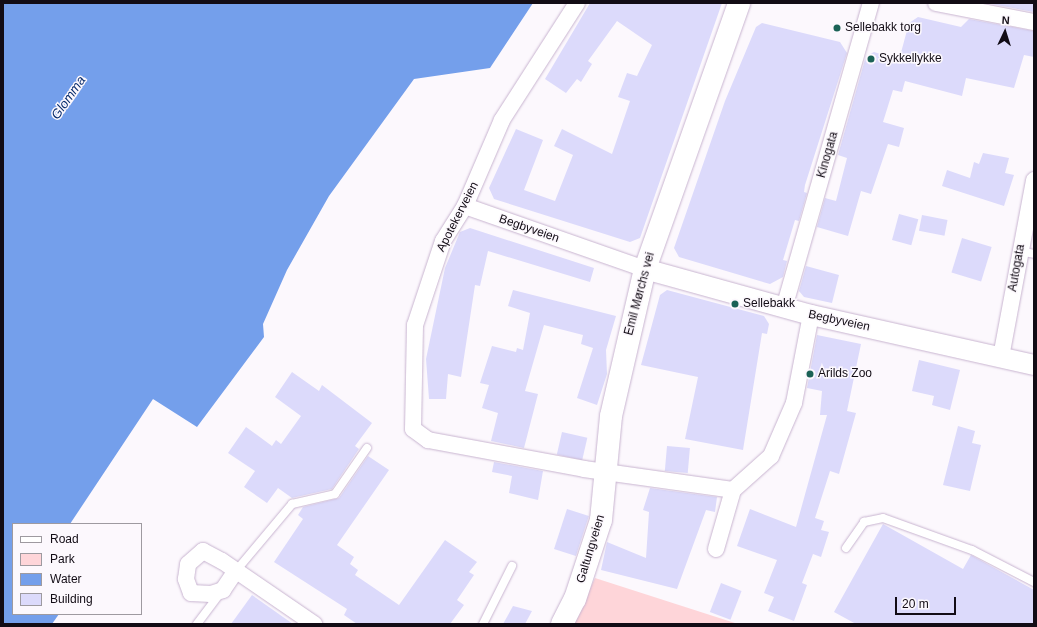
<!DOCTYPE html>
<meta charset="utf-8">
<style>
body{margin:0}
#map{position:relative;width:1037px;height:627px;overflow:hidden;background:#fcf8fd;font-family:Helvetica,sans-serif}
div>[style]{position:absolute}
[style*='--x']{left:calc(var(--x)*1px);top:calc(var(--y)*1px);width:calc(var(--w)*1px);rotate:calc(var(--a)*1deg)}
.green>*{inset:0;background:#fed5d9}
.water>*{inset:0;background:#749feb}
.building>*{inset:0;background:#dcdafb;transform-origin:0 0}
.roads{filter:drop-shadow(0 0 1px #c8b4d0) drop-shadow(0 0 1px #c8b4d0)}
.service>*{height:8px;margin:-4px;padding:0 4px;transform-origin:4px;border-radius:4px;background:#fff}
.minor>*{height:16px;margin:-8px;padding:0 8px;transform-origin:8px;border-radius:8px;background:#fff}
.tertiary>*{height:20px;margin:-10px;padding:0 10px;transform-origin:10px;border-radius:10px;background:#fff}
.secondary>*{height:22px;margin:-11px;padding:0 11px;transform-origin:11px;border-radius:11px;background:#fff}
.dots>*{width:11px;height:11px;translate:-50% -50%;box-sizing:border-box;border:2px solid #fcf8fd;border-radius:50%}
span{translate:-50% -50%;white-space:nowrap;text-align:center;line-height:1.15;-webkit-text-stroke:3px #fcf8fd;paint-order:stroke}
.poi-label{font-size:12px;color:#120c15}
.left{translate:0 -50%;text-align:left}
.street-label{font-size:12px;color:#120c15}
.water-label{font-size:13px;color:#082d6e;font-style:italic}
.frame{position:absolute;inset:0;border:4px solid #120c15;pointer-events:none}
.legend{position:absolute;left:12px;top:523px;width:130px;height:92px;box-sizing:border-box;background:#fcf8fd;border:1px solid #9e9aa0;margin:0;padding:5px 7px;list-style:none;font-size:12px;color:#120c15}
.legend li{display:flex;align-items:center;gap:8px;height:20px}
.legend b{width:20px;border:1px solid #9e9aa0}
.north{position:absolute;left:985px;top:12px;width:40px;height:40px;-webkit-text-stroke:3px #fcf8fd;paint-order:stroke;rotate:4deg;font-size:11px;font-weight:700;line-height:16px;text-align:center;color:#120c15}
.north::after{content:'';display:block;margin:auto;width:14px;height:18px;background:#120c15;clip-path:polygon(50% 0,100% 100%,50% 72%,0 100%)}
.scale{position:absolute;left:895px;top:597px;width:61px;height:18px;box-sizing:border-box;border:2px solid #120c15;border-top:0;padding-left:5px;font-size:12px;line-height:14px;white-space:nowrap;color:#120c15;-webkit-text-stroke:3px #fcf8fd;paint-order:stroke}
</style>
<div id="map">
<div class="green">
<div style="clip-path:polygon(595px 578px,738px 624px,573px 624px)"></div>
</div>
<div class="water">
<div style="clip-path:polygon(3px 3px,533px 3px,490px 68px,414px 79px,329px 196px,287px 270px,263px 324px,264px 337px,197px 427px,153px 399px,70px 524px,13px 524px,13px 614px,59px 614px,52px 624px,3px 624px)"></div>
</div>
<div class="building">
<div style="clip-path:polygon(590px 3px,722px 3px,640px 238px,630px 242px,494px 199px,489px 188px,516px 129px,543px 140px,524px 190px,555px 201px,573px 155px,554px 146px,562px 129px,612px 154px,630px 101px,618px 97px,627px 73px,637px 76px,652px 45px,617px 21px,588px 61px,592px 64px,581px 82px,577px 79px,566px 93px,545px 79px)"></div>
<div style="clip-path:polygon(986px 3px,1034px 3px,1034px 12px)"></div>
<div style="clip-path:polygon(918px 17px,961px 27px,969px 19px,1034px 31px,1034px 57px,1024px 55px,1014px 88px,966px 78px,962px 96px,905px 81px,902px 92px,893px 90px,883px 122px,904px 128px,899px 147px,888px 144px,871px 194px,861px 191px,848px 236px,817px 227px,825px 198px,836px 201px,847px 158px,838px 155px,866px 56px,874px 52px,899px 60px,909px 23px)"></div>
<div style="clip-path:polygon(762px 23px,840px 42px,847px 53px,805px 185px,804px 192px,807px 193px,799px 221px,795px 220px,783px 260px,787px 261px,783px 277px,770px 284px,679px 257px,674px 248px,725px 101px,756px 27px)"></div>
<div style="clip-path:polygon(983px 153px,1009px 158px,1005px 173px,1014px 175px,1004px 206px,942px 186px,947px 170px,970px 178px,974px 162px,979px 164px)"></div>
<div style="left:899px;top:214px;width:20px;height:27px;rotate:15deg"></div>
<div style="left:922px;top:215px;width:26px;height:16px;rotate:11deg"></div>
<div style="clip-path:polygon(470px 228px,594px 268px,590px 282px,488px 251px,480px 286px,475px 285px,461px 377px,448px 374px,446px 399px,429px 399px,426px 359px,445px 268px,460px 232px)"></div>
<div style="left:962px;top:238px;width:31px;height:36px;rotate:17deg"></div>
<div style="clip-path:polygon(806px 266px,839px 275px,832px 303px,804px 297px,799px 291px)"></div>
<div style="clip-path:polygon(513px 290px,616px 316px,606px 350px,607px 374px,597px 405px,577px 398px,593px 348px,581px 344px,583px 335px,544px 325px,525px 391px,538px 394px,524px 448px,491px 441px,498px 413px,482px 408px,489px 385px,480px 383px,492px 346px,516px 352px,517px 348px,523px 350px,530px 313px,508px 306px)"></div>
<div style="clip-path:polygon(667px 290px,764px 316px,769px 324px,767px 334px,762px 333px,743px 450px,685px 439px,698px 377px,641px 365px,660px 295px)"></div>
<div style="clip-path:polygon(817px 335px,861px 344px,847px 411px,856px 413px,839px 474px,830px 471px,815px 518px,824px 521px,821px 530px,829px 532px,821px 557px,813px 554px,802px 583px,807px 585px,794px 621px,768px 611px,774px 597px,764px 593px,777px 560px,737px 546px,750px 509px,796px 527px,827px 415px,820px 415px,822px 391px,807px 388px)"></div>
<div style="clip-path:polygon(919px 360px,960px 370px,950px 410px,932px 405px,934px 396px,912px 391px)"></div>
<div style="clip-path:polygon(292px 372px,319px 391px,322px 385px,372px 423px,355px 446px,359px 449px,332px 489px,292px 498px,278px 488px,267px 503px,244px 487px,255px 471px,228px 453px,246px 427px,272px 446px,276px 440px,281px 444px,301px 416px,275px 397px)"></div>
<div style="clip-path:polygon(958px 426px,975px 431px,972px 443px,981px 445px,970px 491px,943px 485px)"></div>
<div style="left:562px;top:432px;width:26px;height:23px;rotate:13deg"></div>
<div style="left:667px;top:446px;width:23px;height:25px;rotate:5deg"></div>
<div style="clip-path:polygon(368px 456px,389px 470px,337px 545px,354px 557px,350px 564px,358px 570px,355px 575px,399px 605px,445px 540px,477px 562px,469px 572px,474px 575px,457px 600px,464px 605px,450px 624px,357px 624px,344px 615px,347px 609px,274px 562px,303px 519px,298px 515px,303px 507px,339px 498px)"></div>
<div style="clip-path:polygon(494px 462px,543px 471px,538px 500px,509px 493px,512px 476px,492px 472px)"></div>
<div style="clip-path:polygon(650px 488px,717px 497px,715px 512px,706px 510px,677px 589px,601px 570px,607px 542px,646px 558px,649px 512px,643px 510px)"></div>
<div style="left:567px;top:509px;width:23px;height:42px;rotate:18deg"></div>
<div style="clip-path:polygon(883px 524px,963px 569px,971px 555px,1034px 590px,1034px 624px,856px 624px,834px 612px)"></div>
<div style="left:721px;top:583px;width:22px;height:31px;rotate:21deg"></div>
<div style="clip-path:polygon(252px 595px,293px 624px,231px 624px)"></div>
<div style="clip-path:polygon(513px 606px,532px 611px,525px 624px,503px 624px)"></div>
</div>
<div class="roads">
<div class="service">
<div style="--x:1020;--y:251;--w:14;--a:12"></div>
<div style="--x:846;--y:548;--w:32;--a:-55"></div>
<div style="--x:864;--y:522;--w:19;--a:-12"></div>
<div style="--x:883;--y:518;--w:95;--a:19.8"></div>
<div style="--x:972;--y:550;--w:70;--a:27.3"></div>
<div style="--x:235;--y:572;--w:89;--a:-50"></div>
<div style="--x:292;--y:504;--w:44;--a:-13.1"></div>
<div style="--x:335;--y:494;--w:56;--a:-55.2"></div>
<div style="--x:197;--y:624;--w:38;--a:-53"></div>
<div style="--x:483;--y:624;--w:65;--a:-63.4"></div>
</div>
<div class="minor">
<div style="--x:577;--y:3;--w:139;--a:122.7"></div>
<div style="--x:502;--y:120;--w:94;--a:113.3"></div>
<div style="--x:465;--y:206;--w:41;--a:122.2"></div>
<div style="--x:443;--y:241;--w:89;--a:108.4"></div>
<div style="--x:415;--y:325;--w:104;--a:91.1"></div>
<div style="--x:413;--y:429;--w:19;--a:36"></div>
<div style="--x:428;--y:440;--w:159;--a:10.5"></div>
<div style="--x:584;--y:469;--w:150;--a:8"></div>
<div style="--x:936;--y:3;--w:100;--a:11"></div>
<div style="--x:465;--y:206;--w:191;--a:19.3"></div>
<div style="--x:784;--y:308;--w:317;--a:-74.1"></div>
<div style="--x:1001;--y:357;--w:180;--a:-79.4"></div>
<div style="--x:716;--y:549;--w:61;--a:-73.9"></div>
<div style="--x:733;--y:490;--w:51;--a:-41.8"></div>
<div style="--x:771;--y:456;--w:58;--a:-66.5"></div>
<div style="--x:794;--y:403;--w:90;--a:-79.1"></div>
<div style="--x:235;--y:572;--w:22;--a:124"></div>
<div style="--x:223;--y:590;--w:13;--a:162"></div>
<div style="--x:211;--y:594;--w:20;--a:-177"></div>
<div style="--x:191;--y:593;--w:15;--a:-110"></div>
<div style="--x:186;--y:579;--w:15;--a:-82"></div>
<div style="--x:188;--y:564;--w:20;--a:-41"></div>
<div style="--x:203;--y:551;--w:21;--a:28"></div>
<div style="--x:222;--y:561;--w:112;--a:34.4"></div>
</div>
<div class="tertiary">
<div style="--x:645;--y:269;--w:172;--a:15.5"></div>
<div style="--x:811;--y:315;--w:229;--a:12.6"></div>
</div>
<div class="secondary">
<div style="--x:562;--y:624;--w:28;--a:-63"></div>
<div style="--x:575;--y:599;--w:83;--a:-71.8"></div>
<div style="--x:601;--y:520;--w:104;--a:-84.5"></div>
<div style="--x:611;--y:416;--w:151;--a:-77"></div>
<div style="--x:645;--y:269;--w:282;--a:-70.5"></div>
</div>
</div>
<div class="dots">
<div style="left:837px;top:28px;background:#1b6256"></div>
<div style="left:871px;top:59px;background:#1b6256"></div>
<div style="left:735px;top:304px;background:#1b6256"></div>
<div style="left:810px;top:374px;background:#1b6256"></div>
</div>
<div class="poi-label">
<span class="left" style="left:845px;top:28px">Sellebakk torg</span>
<span class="left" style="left:879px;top:59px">Sykkellykke</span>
<span class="left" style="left:743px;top:304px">Sellebakk</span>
<span class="left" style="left:818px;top:374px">Arilds Zoo</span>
</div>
<div class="street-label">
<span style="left:828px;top:155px;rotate:-74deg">Kinogata</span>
<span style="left:458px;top:217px;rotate:-63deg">Apotekerveien</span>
<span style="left:529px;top:229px;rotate:19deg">Begbyveien</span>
<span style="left:1017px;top:268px;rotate:-80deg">Autogata</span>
<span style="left:640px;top:294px;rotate:-75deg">Emil Mørchs vei</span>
<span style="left:839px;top:321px;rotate:12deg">Begbyveien</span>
<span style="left:591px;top:549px;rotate:-73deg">Galtungveien</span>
</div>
<div class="water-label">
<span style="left:69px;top:98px;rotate:-55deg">Glomma</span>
</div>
<div class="frame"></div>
<ul class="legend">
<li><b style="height:5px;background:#fff"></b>Road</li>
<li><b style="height:11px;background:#fed5d9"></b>Park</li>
<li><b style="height:11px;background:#749feb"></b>Water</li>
<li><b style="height:11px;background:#dcdafb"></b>Building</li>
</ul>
<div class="north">N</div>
<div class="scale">20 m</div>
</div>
